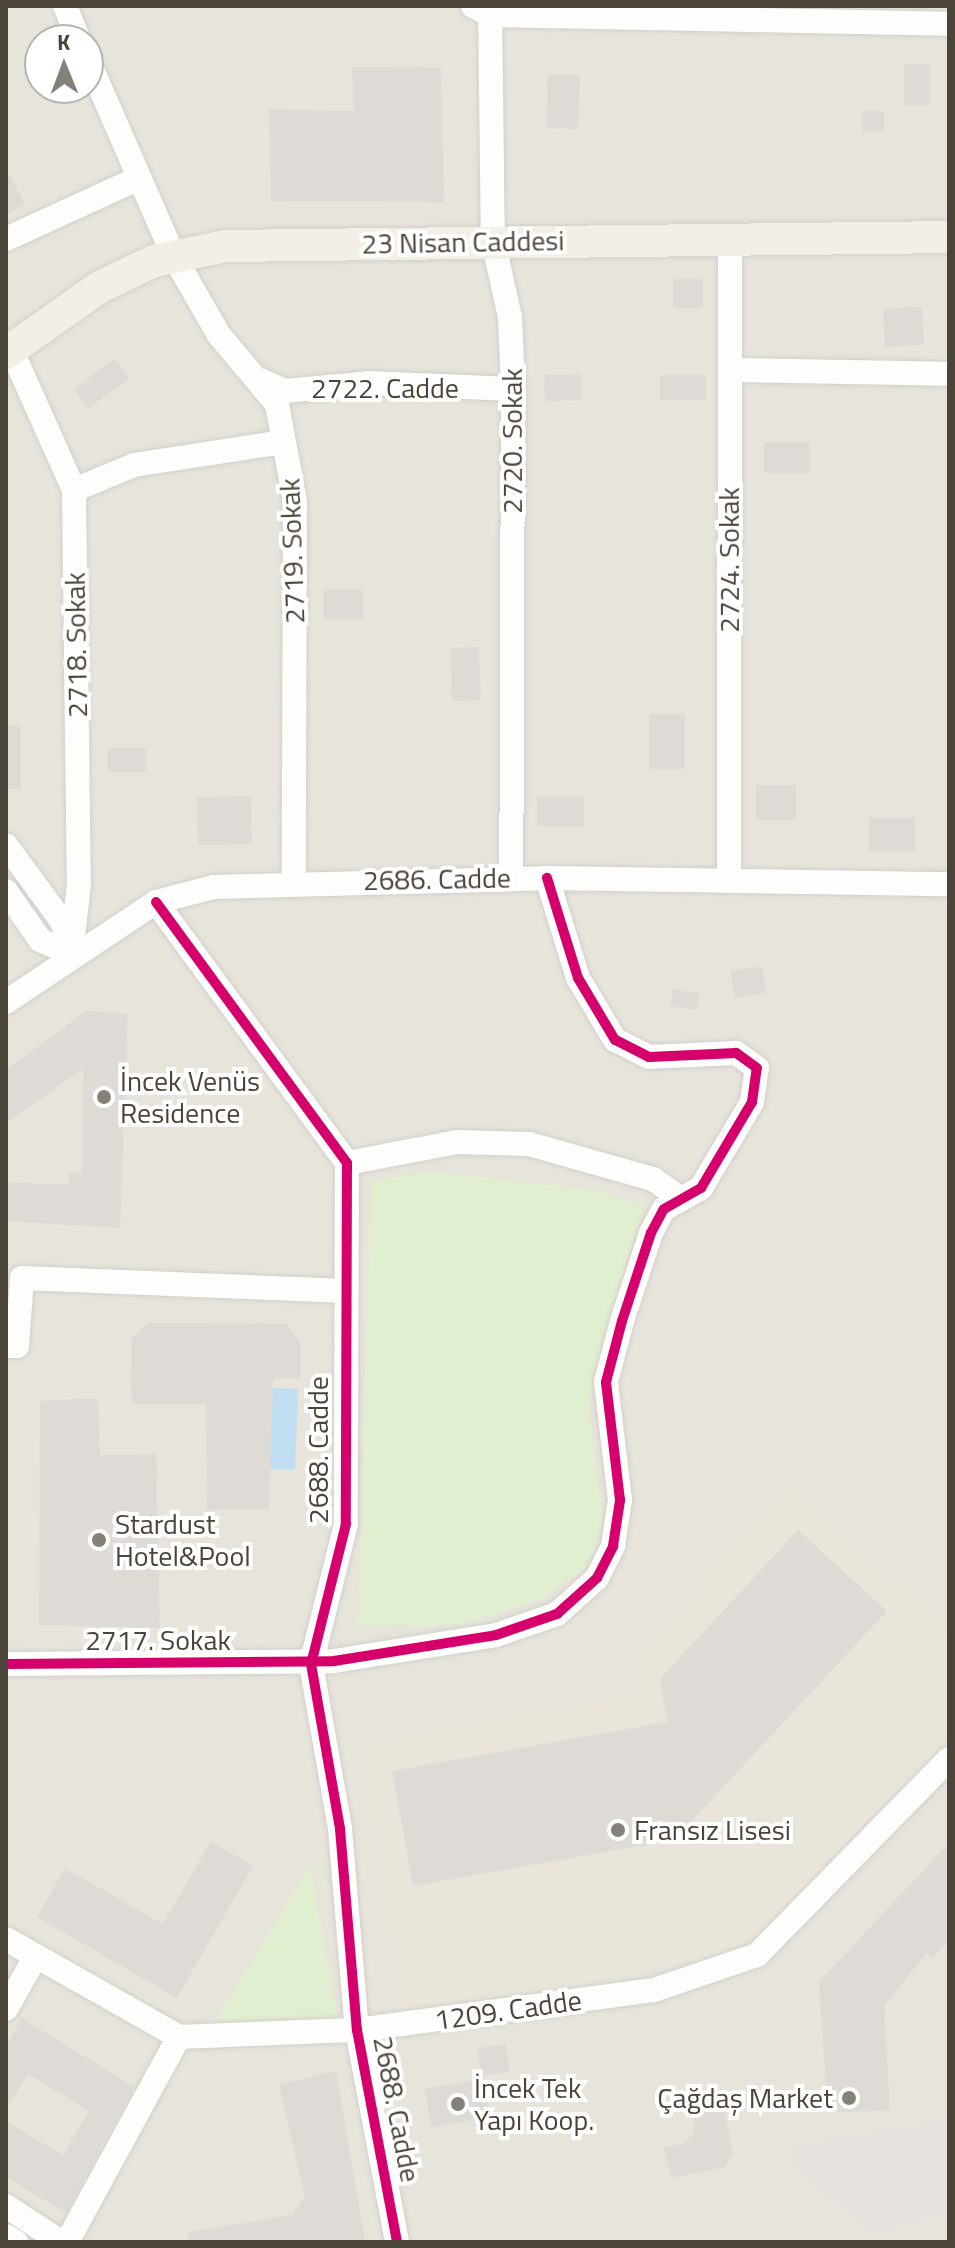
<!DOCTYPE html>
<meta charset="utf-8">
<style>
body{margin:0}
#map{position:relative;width:955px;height:2248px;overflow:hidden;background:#f4f2ee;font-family:"Titillium Web",sans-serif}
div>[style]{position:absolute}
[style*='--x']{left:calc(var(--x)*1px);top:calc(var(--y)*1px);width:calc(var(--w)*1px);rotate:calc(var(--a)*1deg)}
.residential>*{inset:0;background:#e7e4dc}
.education>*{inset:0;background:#eae5da}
.green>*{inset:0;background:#e1eecf}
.parking>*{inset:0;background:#e6e3df}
.water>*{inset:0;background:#c0ddf1;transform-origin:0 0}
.building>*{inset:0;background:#dedbd6;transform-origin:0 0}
.roads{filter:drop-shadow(0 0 2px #d2d0cb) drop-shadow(0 0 2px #d2d0cb)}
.minor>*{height:24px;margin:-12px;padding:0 12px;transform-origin:12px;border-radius:12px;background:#fdfdfc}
.major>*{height:32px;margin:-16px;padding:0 16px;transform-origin:16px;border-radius:16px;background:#f2efe6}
.cycleway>*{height:10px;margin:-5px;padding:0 5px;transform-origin:5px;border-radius:5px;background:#d6006c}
.dots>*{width:22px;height:22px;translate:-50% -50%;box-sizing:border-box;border:4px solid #fff;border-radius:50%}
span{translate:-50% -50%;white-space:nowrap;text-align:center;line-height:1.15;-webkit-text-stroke:8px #fff;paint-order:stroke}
.street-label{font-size:28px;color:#4b4439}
.poi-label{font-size:28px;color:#4b4439}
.left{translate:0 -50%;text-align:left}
.right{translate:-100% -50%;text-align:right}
.frame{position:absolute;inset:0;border:8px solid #4b4439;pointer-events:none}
.north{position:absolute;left:24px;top:24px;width:80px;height:80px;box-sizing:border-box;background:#fff;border:2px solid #b7b4b0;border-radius:50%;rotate:359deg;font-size:22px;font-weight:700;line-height:32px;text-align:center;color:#4b4439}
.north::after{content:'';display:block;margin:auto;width:28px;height:36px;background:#868178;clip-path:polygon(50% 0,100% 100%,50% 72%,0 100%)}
</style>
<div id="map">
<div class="residential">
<div style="clip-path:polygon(evenodd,6px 6px,949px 6px,949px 2242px,6px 2242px,6px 6px,40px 40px,88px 40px,88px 88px,40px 88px,40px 40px)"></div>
</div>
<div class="education">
<div style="clip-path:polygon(793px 1484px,949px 1632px,949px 1738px,784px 1914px,737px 1952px,401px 2018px,360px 1746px,640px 1693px,641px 1649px)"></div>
</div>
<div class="green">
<div style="clip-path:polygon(429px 1171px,598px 1190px,644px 1206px,593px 1377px,589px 1412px,603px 1520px,589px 1566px,541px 1599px,462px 1624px,358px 1627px,371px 1181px)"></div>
<div style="clip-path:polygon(310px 1865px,339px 2026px,212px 2026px)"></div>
</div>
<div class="parking">
<div style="clip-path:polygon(949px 2117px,949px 2211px,875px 2237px,789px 2167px,792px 2144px)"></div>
</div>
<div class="water">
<div style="left:272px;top:1388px;width:26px;height:81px;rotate:2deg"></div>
</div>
<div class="building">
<div style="left:904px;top:64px;width:26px;height:41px"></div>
<div style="clip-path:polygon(352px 67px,441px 68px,444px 202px,271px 201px,269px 109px,354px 111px)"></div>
<div style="left:548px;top:74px;width:32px;height:54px;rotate:2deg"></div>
<div style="left:862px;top:111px;width:22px;height:20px"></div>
<div style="clip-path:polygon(6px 169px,25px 204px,6px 215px)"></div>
<div style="left:673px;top:279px;width:30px;height:29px"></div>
<div style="left:922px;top:307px;width:38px;height:39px;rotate:87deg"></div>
<div style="left:115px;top:359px;width:24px;height:51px;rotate:54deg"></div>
<div style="left:581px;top:374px;width:26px;height:37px;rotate:88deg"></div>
<div style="left:706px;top:375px;width:25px;height:46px;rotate:90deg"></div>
<div style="left:764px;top:442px;width:46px;height:31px"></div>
<div style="left:323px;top:590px;width:40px;height:29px"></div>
<div style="left:479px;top:647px;width:53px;height:29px;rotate:88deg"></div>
<div style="left:649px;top:714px;width:36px;height:55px"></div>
<div style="left:6px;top:726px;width:15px;height:63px"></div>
<div style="left:107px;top:748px;width:39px;height:24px"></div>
<div style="left:756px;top:785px;width:40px;height:35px"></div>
<div style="left:251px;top:796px;width:48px;height:54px;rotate:89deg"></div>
<div style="left:537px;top:797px;width:47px;height:29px"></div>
<div style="left:869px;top:818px;width:46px;height:33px"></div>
<div style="left:762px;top:966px;width:27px;height:32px;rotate:80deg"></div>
<div style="left:673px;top:989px;width:27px;height:17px;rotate:10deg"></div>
<div style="clip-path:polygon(86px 1011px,128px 1014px,120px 1228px,6px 1221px,6px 1182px,69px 1185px,69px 1172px,82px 1173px,83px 1069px,6px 1123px,6px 1070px)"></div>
<div style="clip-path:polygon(147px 1323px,287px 1324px,301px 1344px,301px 1378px,273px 1379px,269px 1509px,207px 1510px,206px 1404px,132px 1404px,131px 1340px)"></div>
<div style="clip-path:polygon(98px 1398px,100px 1455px,156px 1454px,160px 1628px,39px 1625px,40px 1401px)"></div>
<div style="clip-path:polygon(798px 1530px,887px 1611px,674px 1840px,413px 1886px,392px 1771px,667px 1722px,660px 1679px)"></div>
<div style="clip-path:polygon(211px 1841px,253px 1866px,177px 1998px,37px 1917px,65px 1868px,163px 1924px)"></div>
<div style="clip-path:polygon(949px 1843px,949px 1940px,933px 1958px,927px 1953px,884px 2006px,890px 2110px,828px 2113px,819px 1982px)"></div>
<div style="clip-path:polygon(22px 2018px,134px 2087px,66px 2213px,6px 2177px,6px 2121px,63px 2155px,89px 2111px,28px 2074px,6px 2109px,6px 2045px)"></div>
<div style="left:506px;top:2044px;width:28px;height:29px;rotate:82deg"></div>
<div style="clip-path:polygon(336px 2071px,365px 2242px,189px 2242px,188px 2232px,292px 2215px,305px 2197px,279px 2085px)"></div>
<div style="left:485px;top:2079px;width:39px;height:61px;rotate:81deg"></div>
<div style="clip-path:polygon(722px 2098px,733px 2154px,725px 2167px,672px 2178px,663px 2147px,684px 2144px,694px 2133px,694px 2104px)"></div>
</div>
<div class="roads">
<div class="minor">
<div style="--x:65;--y:6;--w:37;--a:68"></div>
<div style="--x:473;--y:6;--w:20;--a:27"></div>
<div style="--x:491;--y:15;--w:458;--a:1.1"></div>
<div style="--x:490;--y:6;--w:235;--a:89.3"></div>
<div style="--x:493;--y:241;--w:78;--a:77.4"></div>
<div style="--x:510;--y:317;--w:72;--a:87.6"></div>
<div style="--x:513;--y:389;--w:489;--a:90.2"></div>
<div style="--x:88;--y:60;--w:213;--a:66.4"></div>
<div style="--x:173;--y:255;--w:92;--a:60.1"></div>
<div style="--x:219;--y:335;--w:90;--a:50"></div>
<div style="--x:277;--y:404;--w:99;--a:79.5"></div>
<div style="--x:295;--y:501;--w:381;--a:90.2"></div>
<div style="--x:6;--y:239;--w:146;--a:-24.6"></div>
<div style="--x:11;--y:349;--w:154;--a:65.9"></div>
<div style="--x:74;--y:490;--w:394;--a:89.3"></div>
<div style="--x:79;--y:884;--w:70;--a:96.5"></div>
<div style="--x:730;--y:370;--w:219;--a:1"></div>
<div style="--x:260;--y:380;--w:27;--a:24"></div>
<div style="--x:285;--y:391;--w:84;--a:-5.4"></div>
<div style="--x:369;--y:383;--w:144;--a:2.4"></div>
<div style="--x:74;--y:490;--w:65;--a:-22.6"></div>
<div style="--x:134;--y:465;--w:150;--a:-8.8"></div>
<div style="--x:6;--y:845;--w:97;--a:53.8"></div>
<div style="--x:63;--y:923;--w:22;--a:77"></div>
<div style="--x:729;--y:881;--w:642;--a:-89.91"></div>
<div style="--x:6;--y:891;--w:60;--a:55.2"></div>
<div style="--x:40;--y:940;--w:34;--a:24"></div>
<div style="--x:156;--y:902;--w:323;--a:53.8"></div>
<div style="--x:347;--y:1163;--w:361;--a:90.2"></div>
<div style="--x:346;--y:1524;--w:144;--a:104"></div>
<div style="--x:311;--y:1664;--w:168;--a:80"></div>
<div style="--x:340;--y:1829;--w:202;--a:85.2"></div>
<div style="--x:357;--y:2030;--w:216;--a:79.3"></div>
<div style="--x:6;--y:1002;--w:180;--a:-33.7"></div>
<div style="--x:156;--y:902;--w:59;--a:-14.7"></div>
<div style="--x:213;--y:887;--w:334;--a:-1.5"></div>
<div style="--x:547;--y:878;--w:402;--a:0.9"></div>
<div style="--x:347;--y:1163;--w:112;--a:-10.8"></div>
<div style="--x:457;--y:1142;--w:72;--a:1.6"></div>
<div style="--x:529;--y:1144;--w:129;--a:15.8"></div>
<div style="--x:653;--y:1179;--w:35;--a:35"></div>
<div style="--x:6;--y:1346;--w:11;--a:0"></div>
<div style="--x:17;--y:1346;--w:68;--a:-85.8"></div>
<div style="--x:22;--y:1278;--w:319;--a:2.3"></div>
<div style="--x:6;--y:1664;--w:328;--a:-0.5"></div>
<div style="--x:334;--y:1661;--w:164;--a:-9.1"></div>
<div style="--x:496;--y:1635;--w:65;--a:-19"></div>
<div style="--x:557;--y:1614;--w:54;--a:-42"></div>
<div style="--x:597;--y:1578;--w:36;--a:-63"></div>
<div style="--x:613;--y:1546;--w:47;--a:-81.3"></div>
<div style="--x:620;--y:1500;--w:119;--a:-96.8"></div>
<div style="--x:606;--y:1382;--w:63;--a:-75.3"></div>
<div style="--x:622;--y:1321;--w:93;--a:-71.8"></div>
<div style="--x:651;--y:1233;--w:27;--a:-62"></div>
<div style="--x:664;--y:1209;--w:43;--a:-29.6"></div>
<div style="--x:701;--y:1188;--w:100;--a:-59.3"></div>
<div style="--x:752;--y:1102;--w:34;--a:-82"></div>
<div style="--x:757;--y:1068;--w:26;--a:-144"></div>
<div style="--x:736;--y:1053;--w:87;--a:177.4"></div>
<div style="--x:649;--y:1057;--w:38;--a:-153"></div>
<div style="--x:615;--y:1040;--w:72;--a:-120.8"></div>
<div style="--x:578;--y:978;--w:105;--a:-107.2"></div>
<div style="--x:6;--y:1939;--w:199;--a:29.5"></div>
<div style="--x:179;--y:2037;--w:178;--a:-2.3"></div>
<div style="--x:357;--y:2030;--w:300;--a:-7.7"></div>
<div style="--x:654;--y:1990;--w:109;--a:-18.8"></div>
<div style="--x:757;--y:1955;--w:274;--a:-45.6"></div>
<div style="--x:6;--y:2009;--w:61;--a:-60.5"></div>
<div style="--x:6;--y:2206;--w:66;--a:33.2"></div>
<div style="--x:6;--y:2236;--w:12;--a:31"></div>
<div style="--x:67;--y:2242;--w:234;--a:-61.4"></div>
</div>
<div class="major">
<div style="--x:6;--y:353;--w:115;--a:-35.1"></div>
<div style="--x:100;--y:287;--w:60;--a:-25.7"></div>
<div style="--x:154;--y:261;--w:74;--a:-11.8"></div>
<div style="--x:226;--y:246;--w:723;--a:-0.71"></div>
</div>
</div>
<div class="cycleway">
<div style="--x:156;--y:902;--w:323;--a:53.8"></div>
<div style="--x:347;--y:1163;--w:361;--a:90.2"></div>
<div style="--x:346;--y:1524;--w:144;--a:104"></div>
<div style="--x:311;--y:1664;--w:168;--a:80"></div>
<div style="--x:340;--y:1829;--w:202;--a:85.2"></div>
<div style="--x:357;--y:2030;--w:216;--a:79.3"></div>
<div style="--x:6;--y:1664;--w:328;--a:-0.5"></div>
<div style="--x:334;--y:1661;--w:164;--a:-9.1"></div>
<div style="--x:496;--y:1635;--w:65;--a:-19"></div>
<div style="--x:557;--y:1614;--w:54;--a:-42"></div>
<div style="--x:597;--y:1578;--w:36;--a:-63"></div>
<div style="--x:613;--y:1546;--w:47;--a:-81.3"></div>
<div style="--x:620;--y:1500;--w:119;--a:-96.8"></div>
<div style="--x:606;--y:1382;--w:63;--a:-75.3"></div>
<div style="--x:622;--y:1321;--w:93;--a:-71.8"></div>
<div style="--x:651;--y:1233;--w:27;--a:-62"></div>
<div style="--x:664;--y:1209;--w:43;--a:-29.6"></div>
<div style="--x:701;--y:1188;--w:100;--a:-59.3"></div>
<div style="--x:752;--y:1102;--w:34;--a:-82"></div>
<div style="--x:757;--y:1068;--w:26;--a:-144"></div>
<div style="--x:736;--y:1053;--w:87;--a:177.4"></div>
<div style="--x:649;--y:1057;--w:38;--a:-153"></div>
<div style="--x:615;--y:1040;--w:72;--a:-120.8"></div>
<div style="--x:578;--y:978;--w:105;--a:-107.2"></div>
</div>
<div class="dots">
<div style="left:104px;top:1097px;background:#868178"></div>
<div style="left:99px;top:1540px;background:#868178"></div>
<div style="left:618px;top:1830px;background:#868178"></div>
<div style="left:849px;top:2098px;background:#868178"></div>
<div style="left:458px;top:2104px;background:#868178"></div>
</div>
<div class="street-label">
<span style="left:463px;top:242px;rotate:-1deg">23 Nisan Caddesi</span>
<span style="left:385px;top:388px">2722. Cadde</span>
<span style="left:512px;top:441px;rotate:-90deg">2720. Sokak</span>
<span style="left:292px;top:551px;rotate:-92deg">2719. Sokak</span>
<span style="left:729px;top:560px;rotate:-90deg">2724. Sokak</span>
<span style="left:76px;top:645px;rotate:-91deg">2718. Sokak</span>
<span style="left:437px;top:879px;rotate:-1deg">2686. Cadde</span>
<span style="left:318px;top:1450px;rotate:-90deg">2688. Cadde</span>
<span style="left:158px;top:1640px">2717. Sokak</span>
<span style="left:508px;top:2010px;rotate:-8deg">1209. Cadde</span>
<span style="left:397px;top:2109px;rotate:79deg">2688. Cadde</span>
</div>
<div class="poi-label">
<span class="left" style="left:120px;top:1097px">İncek Venüs<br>Residence</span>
<span class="left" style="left:115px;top:1540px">Stardust<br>Hotel&amp;Pool</span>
<span class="left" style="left:634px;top:1830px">Fransız Lisesi</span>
<span class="left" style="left:474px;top:2104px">İncek Tek<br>Yapı Koop.</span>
<span class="right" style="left:833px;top:2098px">Çağdaş Market</span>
</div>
<div class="frame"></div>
<div class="north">K</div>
</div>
